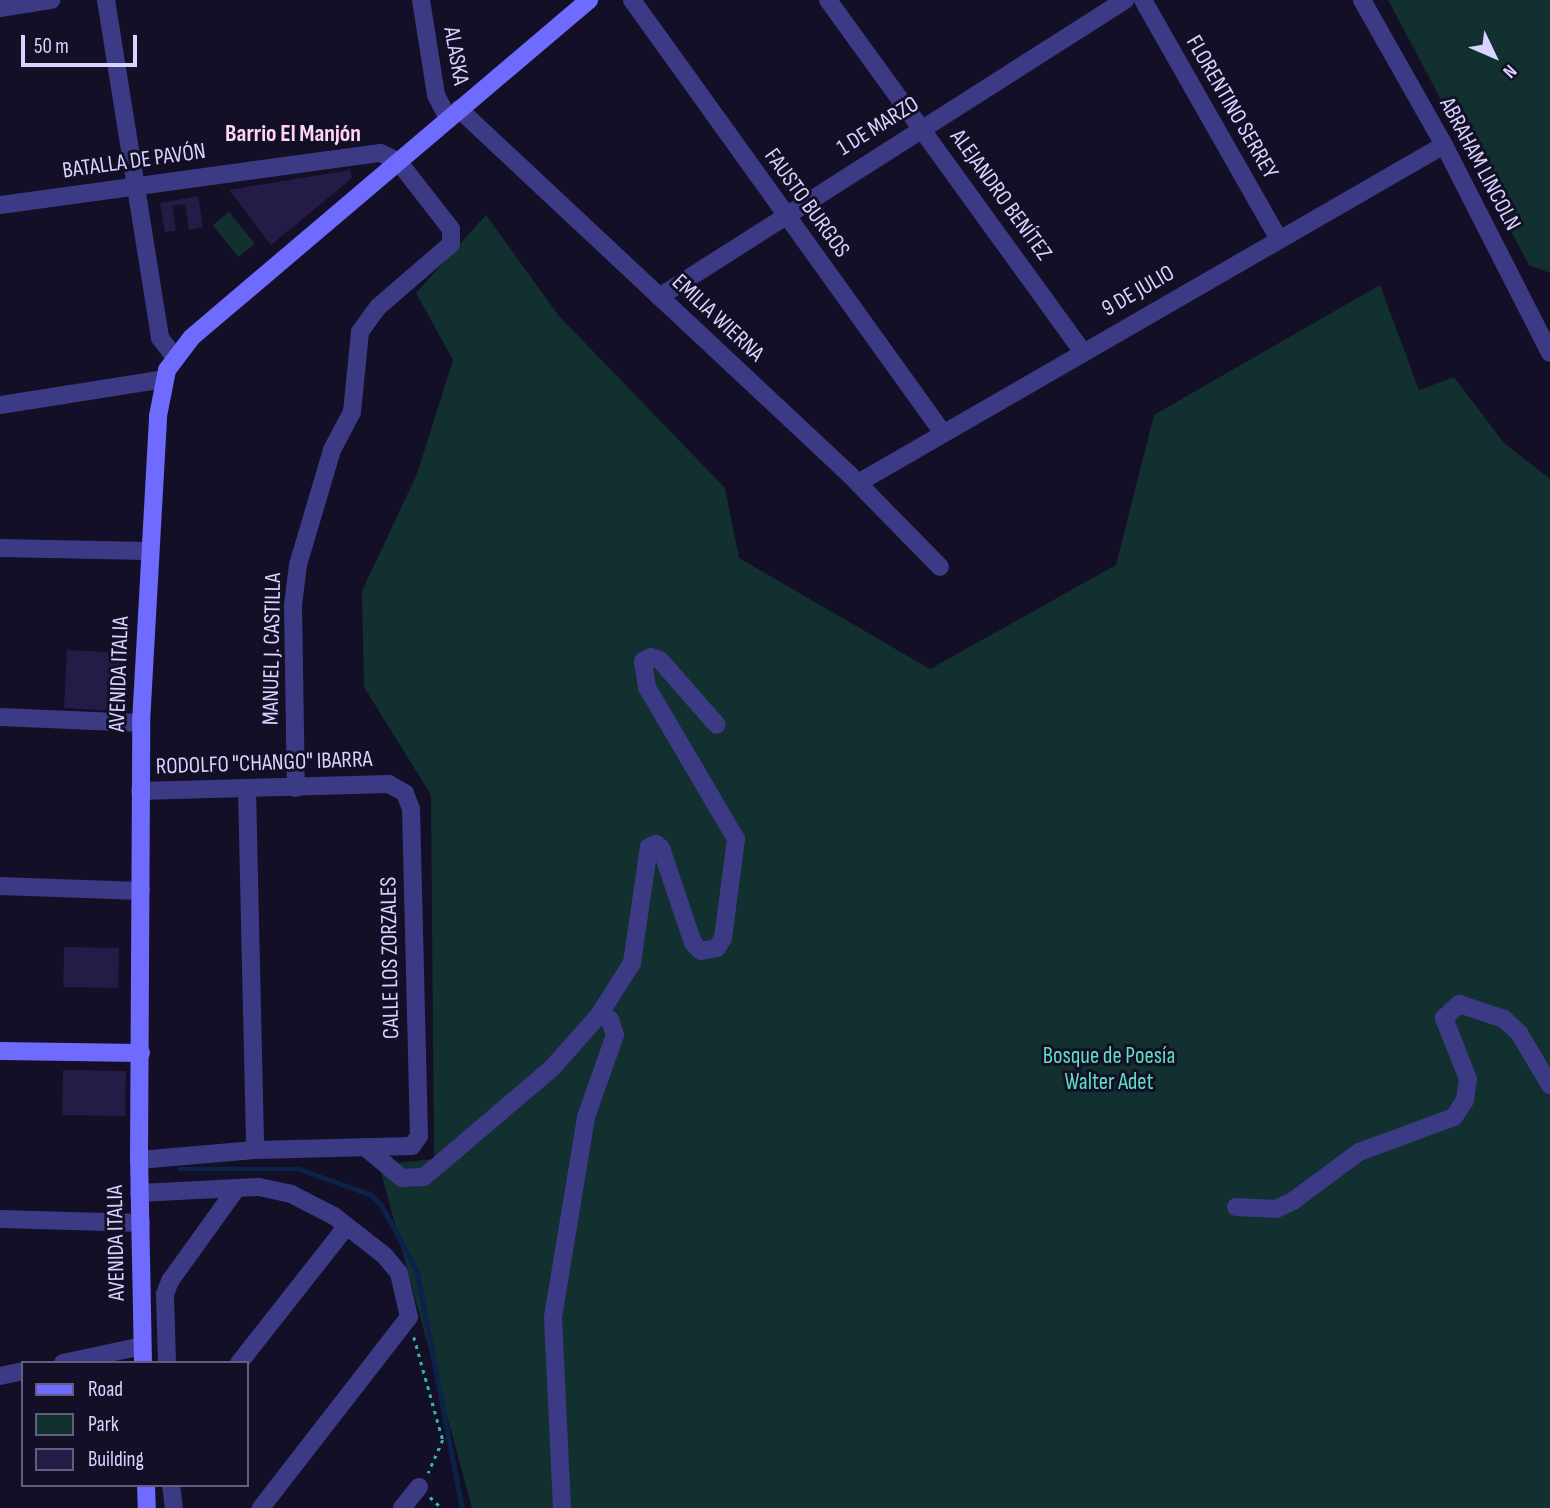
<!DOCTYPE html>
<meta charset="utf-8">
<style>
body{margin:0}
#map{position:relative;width:1550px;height:1508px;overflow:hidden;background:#130f26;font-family:"Sofia Sans Condensed",sans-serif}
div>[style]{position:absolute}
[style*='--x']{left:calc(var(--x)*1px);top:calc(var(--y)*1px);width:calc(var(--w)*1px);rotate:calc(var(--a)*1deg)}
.green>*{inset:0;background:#12302f;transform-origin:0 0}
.stream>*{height:4.5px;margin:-2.25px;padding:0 2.25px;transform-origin:2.25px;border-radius:2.25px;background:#0c2248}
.building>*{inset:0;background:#241b47;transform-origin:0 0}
.path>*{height:2.5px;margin-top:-1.25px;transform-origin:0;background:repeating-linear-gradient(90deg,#2fb8b0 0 3.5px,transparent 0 8.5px)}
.street>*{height:18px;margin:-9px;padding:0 9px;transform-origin:9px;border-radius:9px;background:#3d3a85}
.secondary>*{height:18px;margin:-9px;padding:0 9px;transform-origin:9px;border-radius:9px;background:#6f6bff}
span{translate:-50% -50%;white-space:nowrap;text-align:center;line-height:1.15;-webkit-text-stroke:6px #130f26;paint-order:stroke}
.street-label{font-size:23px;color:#d9d4ff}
.park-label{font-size:23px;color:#5fe0c0}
.neighbourhood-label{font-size:24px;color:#ffd6f0;font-weight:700}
.legend{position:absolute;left:21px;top:1361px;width:228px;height:126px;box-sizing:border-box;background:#130f26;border:2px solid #625e7d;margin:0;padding:9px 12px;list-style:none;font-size:21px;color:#d9d4ff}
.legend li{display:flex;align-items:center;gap:14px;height:35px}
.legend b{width:35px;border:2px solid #625e7d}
.north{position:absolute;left:1459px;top:21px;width:70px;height:70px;-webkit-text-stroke:5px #130f26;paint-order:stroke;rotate:134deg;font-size:19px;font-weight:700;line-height:28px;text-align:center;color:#d9d4ff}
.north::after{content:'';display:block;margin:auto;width:24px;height:32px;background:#d9d4ff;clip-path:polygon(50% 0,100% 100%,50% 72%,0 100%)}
.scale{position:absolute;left:21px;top:35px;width:116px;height:32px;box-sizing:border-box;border:4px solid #d9d4ff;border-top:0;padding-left:9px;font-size:21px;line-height:24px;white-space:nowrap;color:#d9d4ff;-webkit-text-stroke:5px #130f26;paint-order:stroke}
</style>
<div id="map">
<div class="green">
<div style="clip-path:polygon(1388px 0,1550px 0,1550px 273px,1529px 265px)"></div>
<div style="left:229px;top:212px;width:41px;height:21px;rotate:51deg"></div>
<div style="clip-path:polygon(486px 215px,559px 316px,725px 488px,739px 558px,930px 669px,1116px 565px,1154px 415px,1380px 285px,1419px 390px,1454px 377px,1504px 443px,1550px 479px,1550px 1508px,472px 1508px,379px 1165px,434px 1159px,431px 795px,364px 687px,362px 591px,417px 474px,453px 360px,416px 293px)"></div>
</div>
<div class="stream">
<div style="--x:179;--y:1169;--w:120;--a:0"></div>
<div style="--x:299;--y:1169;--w:75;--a:19.4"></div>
<div style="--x:370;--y:1194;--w:17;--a:45"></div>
<div style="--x:382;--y:1206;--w:74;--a:61.7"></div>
<div style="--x:417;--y:1271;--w:241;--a:79.2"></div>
</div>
<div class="building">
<div style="clip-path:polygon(350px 170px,352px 178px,271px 245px,229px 190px)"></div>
<div style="clip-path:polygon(198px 196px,203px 227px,189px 230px,185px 204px,172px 206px,176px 231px,165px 232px,160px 203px)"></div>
<div style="left:67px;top:650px;width:59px;height:58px;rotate:3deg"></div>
<div style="left:119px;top:948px;width:40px;height:55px;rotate:91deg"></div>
<div style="left:63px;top:1070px;width:63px;height:45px;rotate:1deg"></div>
</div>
<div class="path">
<div style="--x:414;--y:1337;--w:107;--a:74.3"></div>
<div style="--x:443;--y:1440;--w:36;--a:114"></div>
<div style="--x:430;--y:1497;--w:16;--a:43"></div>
</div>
<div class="street">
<div style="--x:106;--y:0;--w:342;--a:80.9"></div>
<div style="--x:160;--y:338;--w:23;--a:52"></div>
<div style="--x:421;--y:0;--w:96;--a:81"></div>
<div style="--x:436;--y:95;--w:27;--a:63"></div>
<div style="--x:632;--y:0;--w:533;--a:54.31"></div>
<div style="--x:828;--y:0;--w:435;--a:54.1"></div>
<div style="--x:1143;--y:0;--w:274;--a:60.4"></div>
<div style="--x:1362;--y:0;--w:167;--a:60.5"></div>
<div style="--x:1444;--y:145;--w:233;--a:63"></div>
<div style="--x:0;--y:8;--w:52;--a:-8.9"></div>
<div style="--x:459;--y:109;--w:534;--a:43.1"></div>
<div style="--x:849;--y:474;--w:130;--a:45.6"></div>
<div style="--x:0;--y:205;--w:384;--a:-7.8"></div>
<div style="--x:380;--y:153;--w:20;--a:24"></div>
<div style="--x:398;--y:161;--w:86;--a:52.1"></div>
<div style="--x:451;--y:229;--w:15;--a:90"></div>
<div style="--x:451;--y:244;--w:96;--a:139.2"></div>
<div style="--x:378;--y:307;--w:31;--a:126"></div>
<div style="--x:360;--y:332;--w:80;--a:95.7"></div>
<div style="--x:352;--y:412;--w:43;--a:117.8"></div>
<div style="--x:332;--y:450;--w:120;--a:106.5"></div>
<div style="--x:298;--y:565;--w:40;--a:97.1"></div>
<div style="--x:293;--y:605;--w:183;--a:89.1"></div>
<div style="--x:659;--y:297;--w:553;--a:-32.51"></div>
<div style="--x:0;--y:405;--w:166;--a:-9"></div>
<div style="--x:858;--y:483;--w:676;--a:-29.98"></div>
<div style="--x:0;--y:548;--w:148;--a:1.2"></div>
<div style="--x:0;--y:717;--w:141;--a:2.4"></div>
<div style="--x:247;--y:790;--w:360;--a:88.7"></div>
<div style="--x:0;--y:886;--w:141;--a:2"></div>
<div style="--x:365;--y:1147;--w:48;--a:40"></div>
<div style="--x:402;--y:1178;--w:22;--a:-3"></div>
<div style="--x:424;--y:1177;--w:168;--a:-40.4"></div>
<div style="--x:552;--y:1068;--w:71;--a:-48.4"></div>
<div style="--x:599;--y:1015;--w:62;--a:-57.6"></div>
<div style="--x:632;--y:963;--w:117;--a:-81.7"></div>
<div style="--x:649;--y:847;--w:8;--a:-23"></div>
<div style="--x:656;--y:844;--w:6;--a:39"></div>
<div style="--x:661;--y:848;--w:100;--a:71.4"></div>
<div style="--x:693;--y:943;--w:11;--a:45"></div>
<div style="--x:701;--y:951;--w:16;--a:-11"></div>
<div style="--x:717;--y:948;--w:12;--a:-59"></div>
<div style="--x:723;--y:938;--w:100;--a:-82.5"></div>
<div style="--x:736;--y:839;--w:176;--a:-120.4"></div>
<div style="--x:647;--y:687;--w:26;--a:-99"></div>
<div style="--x:643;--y:661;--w:9;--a:-27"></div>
<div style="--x:651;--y:657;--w:9;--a:18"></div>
<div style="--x:660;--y:660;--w:86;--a:48.8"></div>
<div style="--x:139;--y:1160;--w:116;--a:-4.9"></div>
<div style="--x:255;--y:1150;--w:157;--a:-1.5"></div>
<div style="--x:412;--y:1146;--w:12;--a:-55"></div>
<div style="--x:419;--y:1136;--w:327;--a:-91.4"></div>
<div style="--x:411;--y:809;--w:17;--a:-111"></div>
<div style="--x:405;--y:793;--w:18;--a:-151"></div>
<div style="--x:389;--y:784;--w:249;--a:178.4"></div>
<div style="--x:139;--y:1193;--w:120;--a:-2.9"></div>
<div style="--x:259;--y:1187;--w:33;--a:12"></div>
<div style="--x:291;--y:1194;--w:48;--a:27.1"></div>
<div style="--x:334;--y:1216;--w:63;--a:38"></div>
<div style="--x:384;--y:1255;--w:23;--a:50"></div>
<div style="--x:399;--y:1273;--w:45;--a:77.2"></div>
<div style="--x:409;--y:1317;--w:242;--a:127.8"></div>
<div style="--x:1236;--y:1207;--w:40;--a:2.9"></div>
<div style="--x:1276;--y:1209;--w:19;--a:-25"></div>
<div style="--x:1293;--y:1201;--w:82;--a:-36.6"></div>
<div style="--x:1359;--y:1152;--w:101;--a:-20.2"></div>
<div style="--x:1454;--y:1117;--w:20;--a:-57"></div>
<div style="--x:1465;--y:1100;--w:21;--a:-82"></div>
<div style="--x:1468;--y:1079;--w:66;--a:-111.5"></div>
<div style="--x:1444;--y:1018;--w:21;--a:-43"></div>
<div style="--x:1459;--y:1004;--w:47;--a:18.4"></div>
<div style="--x:1504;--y:1019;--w:21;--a:43"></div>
<div style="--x:1519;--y:1033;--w:61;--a:59.2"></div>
<div style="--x:0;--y:1219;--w:141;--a:1.6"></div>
<div style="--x:63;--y:1363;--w:81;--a:-12.1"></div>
<div style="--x:167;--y:1363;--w:69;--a:-91.7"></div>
<div style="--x:165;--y:1294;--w:14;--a:-69"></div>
<div style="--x:170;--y:1281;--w:113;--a:-54.3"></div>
<div style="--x:239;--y:1363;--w:174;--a:-51.8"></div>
<div style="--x:0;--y:1376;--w:24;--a:-12"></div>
<div style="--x:171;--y:1485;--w:23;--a:83"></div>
<div style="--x:402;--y:1508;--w:27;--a:-51"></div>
<div style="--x:562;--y:1508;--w:191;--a:-92.7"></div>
<div style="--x:553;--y:1317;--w:203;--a:-80.6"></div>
<div style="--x:586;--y:1117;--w:87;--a:-70.5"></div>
<div style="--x:615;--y:1035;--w:16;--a:-108"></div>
<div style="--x:610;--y:1020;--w:12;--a:-156"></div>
</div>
<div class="secondary">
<div style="--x:0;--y:1051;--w:141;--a:0.8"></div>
<div style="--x:143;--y:1363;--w:203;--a:-91.1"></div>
<div style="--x:139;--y:1160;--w:437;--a:-89.7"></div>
<div style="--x:141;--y:723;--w:307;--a:-86.8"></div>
<div style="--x:158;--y:416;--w:47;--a:-78.9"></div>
<div style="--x:167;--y:370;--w:41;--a:-52.9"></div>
<div style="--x:192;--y:337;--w:521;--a:-40.33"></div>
<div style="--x:146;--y:1485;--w:23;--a:88"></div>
</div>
<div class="street-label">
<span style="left:456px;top:56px;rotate:80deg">ALASKA</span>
<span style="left:1232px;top:107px;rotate:60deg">FLORENTINO SERREY</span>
<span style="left:878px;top:126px;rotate:-32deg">1 DE MARZO</span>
<span style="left:134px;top:161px;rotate:-8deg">BATALLA DE PAVÓN</span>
<span style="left:1480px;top:164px;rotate:62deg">ABRAHAM LINCOLN</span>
<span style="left:1001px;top:195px;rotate:54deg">ALEJANDRO BENÍTEZ</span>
<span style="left:807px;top:203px;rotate:54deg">FAUSTO BURGOS</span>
<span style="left:1138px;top:291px;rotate:-30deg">9 DE JULIO</span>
<span style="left:718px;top:318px;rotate:43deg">EMILIA WIERNA</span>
<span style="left:272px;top:649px;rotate:-89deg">MANUEL J. CASTILLA</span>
<span style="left:119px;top:674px;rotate:-88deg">AVENIDA ITALIA</span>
<span style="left:264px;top:763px;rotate:-2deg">RODOLFO "CHANGO" IBARRA</span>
<span style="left:390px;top:958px;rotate:-91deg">CALLE LOS ZORZALES</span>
<span style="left:116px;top:1243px;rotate:-91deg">AVENIDA ITALIA</span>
</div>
<div class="park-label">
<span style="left:1109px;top:1069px">Bosque de Poesía<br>Walter Adet</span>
</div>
<div class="neighbourhood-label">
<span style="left:293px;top:134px">Barrio El Manjón</span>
</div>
<ul class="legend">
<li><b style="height:9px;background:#6f6bff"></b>Road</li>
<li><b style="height:19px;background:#12302f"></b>Park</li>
<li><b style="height:19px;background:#241b47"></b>Building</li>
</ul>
<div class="north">N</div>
<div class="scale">50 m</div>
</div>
